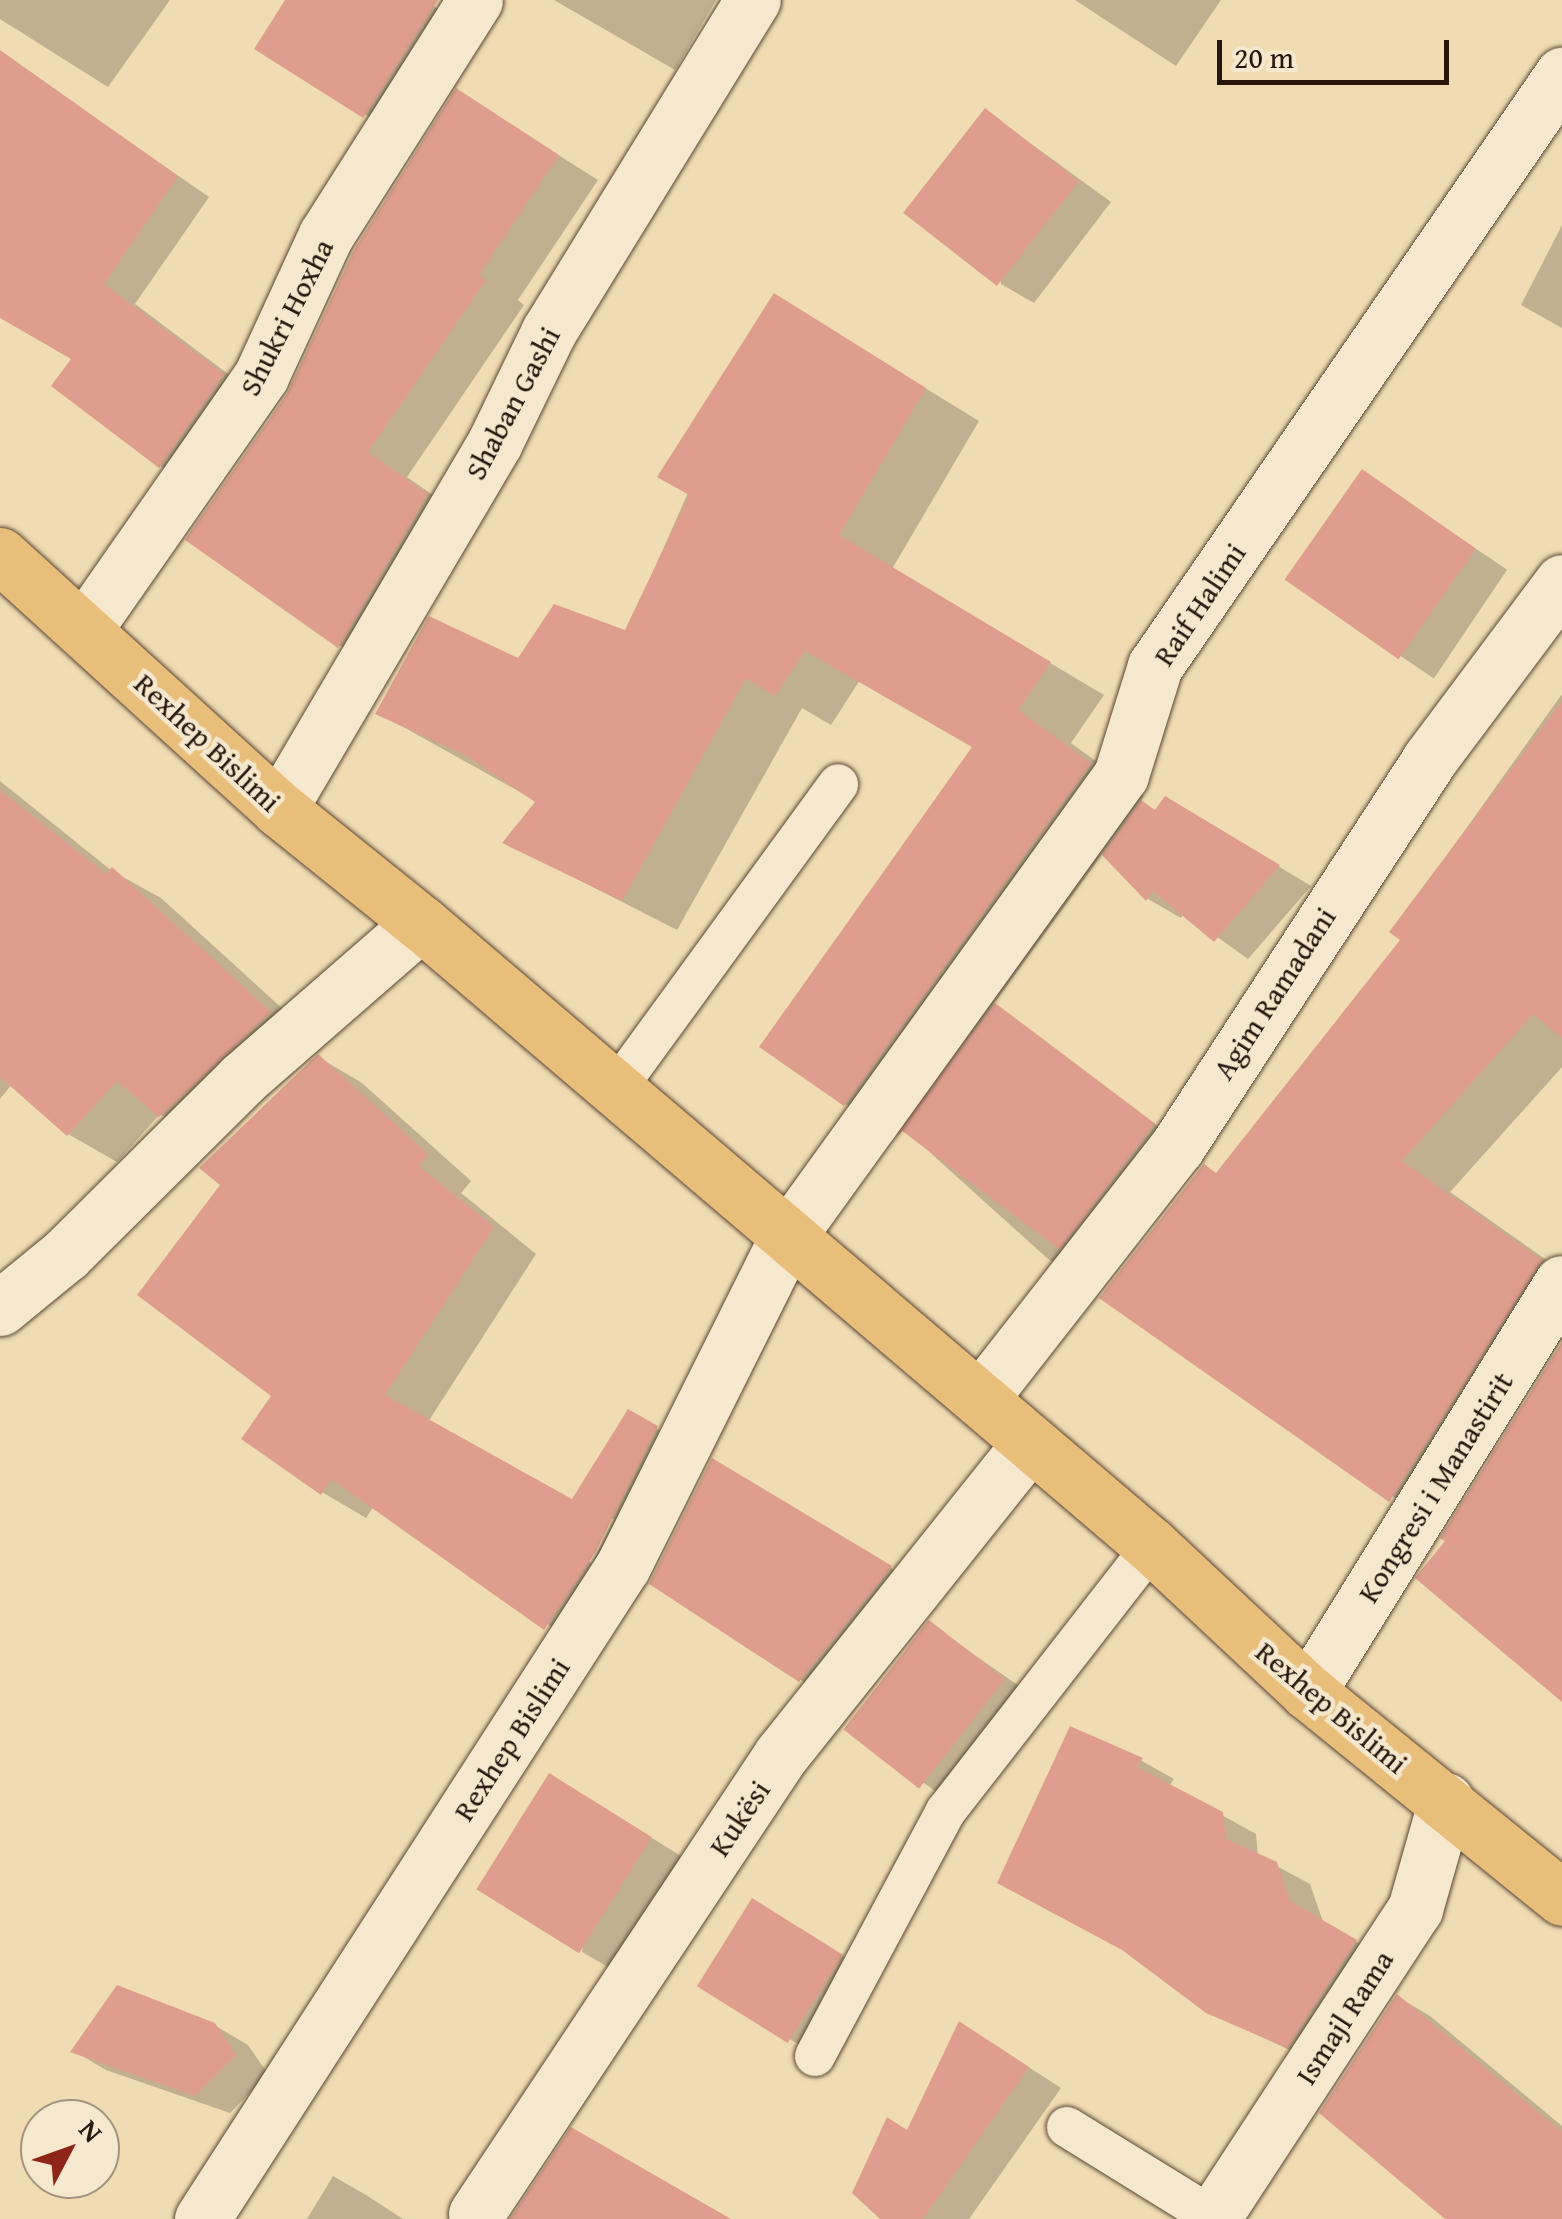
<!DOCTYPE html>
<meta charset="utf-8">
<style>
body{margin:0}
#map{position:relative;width:1562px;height:2219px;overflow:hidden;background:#f0dcb3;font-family:"Gentium Book Plus",serif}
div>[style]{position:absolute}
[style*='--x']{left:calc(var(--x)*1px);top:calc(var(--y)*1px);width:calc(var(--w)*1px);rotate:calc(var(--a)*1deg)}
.shadow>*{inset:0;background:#0003;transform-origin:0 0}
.building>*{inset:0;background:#df9e8d;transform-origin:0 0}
.roads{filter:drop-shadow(0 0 2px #5a4735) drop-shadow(0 0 2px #5a4735)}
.service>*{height:40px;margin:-20px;padding:0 20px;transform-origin:20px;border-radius:20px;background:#f5e8ce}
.minor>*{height:55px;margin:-27.5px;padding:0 27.5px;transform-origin:27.5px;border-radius:27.5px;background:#f5e8ce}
.primary>*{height:55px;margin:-27.5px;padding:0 27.5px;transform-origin:27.5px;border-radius:27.5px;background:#e8be7a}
span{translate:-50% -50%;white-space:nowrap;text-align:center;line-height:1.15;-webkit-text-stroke:9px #f5e8ce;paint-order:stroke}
.street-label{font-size:30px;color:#28150b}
.north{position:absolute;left:20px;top:2099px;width:100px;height:100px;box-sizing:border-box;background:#f5e8ce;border:2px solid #a39480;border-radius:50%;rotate:49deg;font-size:28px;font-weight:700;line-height:40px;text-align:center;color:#28150b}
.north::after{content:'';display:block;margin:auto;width:35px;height:45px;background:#8f2418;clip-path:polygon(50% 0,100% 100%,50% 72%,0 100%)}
.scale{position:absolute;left:1217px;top:40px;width:232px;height:45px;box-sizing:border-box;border:5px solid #28150b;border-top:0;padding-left:12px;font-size:30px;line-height:35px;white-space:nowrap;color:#28150b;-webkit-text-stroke:8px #f5e8ce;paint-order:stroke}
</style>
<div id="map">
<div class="shadow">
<div style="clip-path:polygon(0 0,170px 0,108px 87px,0 19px)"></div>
<div style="clip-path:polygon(288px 0,424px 0,466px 27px,397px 134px,258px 48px)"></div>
<div style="clip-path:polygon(554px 0,716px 0,675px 70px)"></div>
<div style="clip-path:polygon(1075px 0,1221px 0,1176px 66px)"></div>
<div style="clip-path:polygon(4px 55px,209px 197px,135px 304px,256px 395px,193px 485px,160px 466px,75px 359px,0 315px)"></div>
<div style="clip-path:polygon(457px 91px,598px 180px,518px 300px,524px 305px,407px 477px,467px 519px,379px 668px,339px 645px,289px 395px)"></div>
<div style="clip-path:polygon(986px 111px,1111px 202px,1034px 303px,1001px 284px)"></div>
<div style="clip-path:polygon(1562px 225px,1562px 328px,1521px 305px)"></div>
<div style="clip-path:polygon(775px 296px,979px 421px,892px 569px,1104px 695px,1071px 743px,1144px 796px,1140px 802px,1156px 812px,1198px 818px,1311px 886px,1248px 959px,1184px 913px,1181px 918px,1148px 899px,1103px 853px,993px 1005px,1185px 1146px,1081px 1278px,1048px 1259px,904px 1129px,899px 1135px,845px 1104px,975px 746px,860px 680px,831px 725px,802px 708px,677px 930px,505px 842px,538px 802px,378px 713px,519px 661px,626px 633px)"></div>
<div style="left:1362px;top:472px;width:175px;height:131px;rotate:34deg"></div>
<div style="clip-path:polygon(1562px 694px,1562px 1067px,1450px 1192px,1562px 1271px,1562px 1337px,1441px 1529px,1102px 1297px,1217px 1174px,1404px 939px,1393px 931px)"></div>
<div style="clip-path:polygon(0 781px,112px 871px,161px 898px,318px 1041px,209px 1143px,160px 1114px,117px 1162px,68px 1134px,12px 1084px,0 1099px)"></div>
<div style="clip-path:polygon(evenodd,318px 1057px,362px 1083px,471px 1181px,461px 1193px,536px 1254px,428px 1422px,572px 1502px,629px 1412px,700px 1454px,590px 1653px,374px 1506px,366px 1518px,322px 1492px,274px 1396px,318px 1057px,609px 1519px,614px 1519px,592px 1563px,588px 1561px,609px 1519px)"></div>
<div style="clip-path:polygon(713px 1462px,923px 1587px,834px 1699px,801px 1680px)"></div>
<div style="left:929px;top:1623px;width:132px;height:134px;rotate:35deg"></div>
<div style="clip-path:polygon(1071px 1730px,1142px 1761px,1174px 1779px,1169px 1786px,1256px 1834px,1258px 1856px,1310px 1884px,1323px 1922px,1389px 1961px,1321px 2065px,1207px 2011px)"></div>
<div style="clip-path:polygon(601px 1806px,684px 1858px,615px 1971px,582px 1952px)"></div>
<div style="clip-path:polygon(785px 1920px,874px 1975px,825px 2060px,702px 1987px)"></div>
<div style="clip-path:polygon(1398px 1997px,1430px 2016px,1562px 2126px,1562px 2219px,1449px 2219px)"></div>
<div style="clip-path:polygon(214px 2025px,248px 2045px,268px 2074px,230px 2113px,106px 2070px,74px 2051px)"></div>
<div style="clip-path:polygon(993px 2044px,1061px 2088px,969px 2219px,884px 2219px,908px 2132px)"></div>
<div style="clip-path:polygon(333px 2176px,366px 2195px,403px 2219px,307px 2219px)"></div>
</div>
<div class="building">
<div style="clip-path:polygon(285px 0,438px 0,363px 118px,254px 49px)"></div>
<div style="clip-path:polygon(0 50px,178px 176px,104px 284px,224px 374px,159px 468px,51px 386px,71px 359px,0 318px)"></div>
<div style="clip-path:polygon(456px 88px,559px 155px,479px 275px,486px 280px,368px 452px,428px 494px,338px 648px,185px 540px,287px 394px,354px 250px)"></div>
<div style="left:985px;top:108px;width:119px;height:133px;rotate:38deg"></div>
<div style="clip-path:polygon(774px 293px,926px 388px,839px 535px,1051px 662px,1018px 710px,1091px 763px,844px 1106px,759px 1047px,972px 747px,805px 651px,775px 696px,746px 678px,622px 901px,502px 843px,535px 802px,465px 755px,375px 714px,429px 616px,518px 658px,554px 604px,625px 630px,689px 495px,657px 477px)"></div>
<div style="left:1362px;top:469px;width:139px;height:135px;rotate:35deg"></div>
<div style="clip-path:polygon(1562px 701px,1562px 1038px,1533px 1014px,1402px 1161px,1542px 1260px,1389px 1502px,1099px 1298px,1204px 1164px,1216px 1173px,1400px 940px,1389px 932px)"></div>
<div style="clip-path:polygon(0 790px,106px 874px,112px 867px,271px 1012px,159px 1117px,117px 1081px,67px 1136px,0 1077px)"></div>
<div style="clip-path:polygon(1165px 796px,1280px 865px,1214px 942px,1153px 891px,1146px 901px,1102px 855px,1141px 800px,1155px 810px)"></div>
<div style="left:995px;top:1003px;width:200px;height:158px;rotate:37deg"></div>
<div style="clip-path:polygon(318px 1054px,428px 1154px,419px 1166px,494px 1227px,385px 1395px,572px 1499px,628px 1409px,658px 1426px,596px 1551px,544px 1630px,331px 1479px,321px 1495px,241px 1439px,271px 1396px,137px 1295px,220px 1185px,199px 1168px)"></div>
<div style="clip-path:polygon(1562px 1342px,1562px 1702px,1415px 1578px,1445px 1541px,1440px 1538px)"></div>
<div style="clip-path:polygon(712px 1458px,892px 1566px,799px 1682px,649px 1584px)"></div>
<div style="left:929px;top:1620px;width:96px;height:139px;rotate:38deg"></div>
<div style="clip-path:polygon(1070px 1726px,1143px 1758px,1137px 1767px,1223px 1812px,1226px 1839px,1277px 1862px,1290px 1901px,1357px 1940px,1287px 2048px,1206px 2013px,1122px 1950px,997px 1883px)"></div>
<div style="left:549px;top:1773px;width:121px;height:137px;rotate:32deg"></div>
<div style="left:752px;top:1898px;width:107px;height:104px;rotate:32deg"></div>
<div style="clip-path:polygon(117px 1985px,215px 2023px,236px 2055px,195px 2096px,70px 2052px)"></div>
<div style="clip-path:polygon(1397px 1994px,1562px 2132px,1562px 2219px,1445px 2219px,1319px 2113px)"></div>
<div style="clip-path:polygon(959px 2021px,1029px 2067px,923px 2219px,880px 2219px,852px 2193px,887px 2117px,907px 2130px)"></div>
<div style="clip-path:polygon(571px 2127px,731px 2219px,510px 2219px)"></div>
</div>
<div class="roads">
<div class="service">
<div style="--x:613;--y:1093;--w:382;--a:-53.9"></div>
<div style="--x:815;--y:2056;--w:278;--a:-61.9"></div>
<div style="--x:946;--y:1811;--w:336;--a:-52.1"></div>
<div style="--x:1067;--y:2127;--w:172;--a:31.7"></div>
</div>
<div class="minor">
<div style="--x:86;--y:627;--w:306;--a:-55.1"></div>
<div style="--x:261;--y:376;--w:155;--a:-65.3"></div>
<div style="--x:326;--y:235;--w:278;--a:-57.6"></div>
<div style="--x:279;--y:809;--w:426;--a:-59.5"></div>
<div style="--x:495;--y:442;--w:123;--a:-64.1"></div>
<div style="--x:549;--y:331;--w:389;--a:-58.4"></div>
<div style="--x:0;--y:1308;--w:85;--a:-39.3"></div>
<div style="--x:66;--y:1254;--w:248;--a:-44.8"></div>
<div style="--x:242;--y:1079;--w:237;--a:-41.1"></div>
<div style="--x:980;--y:1399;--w:320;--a:-52"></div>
<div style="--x:1177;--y:1147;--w:462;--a:-56.9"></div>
<div style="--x:1429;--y:760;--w:222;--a:-53.2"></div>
<div style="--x:1308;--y:1692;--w:481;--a:-58.2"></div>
<div style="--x:476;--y:2214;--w:551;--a:-56.4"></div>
<div style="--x:781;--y:1755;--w:399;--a:-51.4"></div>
<div style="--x:202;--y:2219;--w:777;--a:-57.19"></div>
<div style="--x:623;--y:1566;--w:365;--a:-63.5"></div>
<div style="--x:786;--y:1239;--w:572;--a:-54.17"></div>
<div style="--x:1121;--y:775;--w:114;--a:-72.7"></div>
<div style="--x:1155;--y:666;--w:718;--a:-55.45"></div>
<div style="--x:1212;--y:2219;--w:371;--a:-56.8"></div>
<div style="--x:1415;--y:1909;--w:113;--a:-74.1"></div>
</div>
<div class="primary">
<div style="--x:0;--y:555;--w:377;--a:42.3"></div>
<div style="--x:279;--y:809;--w:182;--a:38.8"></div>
<div style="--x:421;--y:923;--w:960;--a:40.44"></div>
<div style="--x:1152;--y:1546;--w:214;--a:43.1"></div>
<div style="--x:1308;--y:1692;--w:327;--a:39"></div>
</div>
</div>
<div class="street-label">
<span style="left:286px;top:317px;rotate:-63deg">Shukri Hoxha</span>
<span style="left:512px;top:403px;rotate:-62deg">Shaban Gashi</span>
<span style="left:1199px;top:604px;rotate:-56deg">Raif Halimi</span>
<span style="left:208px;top:742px;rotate:43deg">Rexhep Bislimi</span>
<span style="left:1274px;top:993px;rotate:-57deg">Agim Ramadani</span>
<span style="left:1435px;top:1487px;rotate:-58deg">Kongresi i Manastirit</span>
<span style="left:1332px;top:1707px;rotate:40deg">Rexhep Bislimi</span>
<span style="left:511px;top:1739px;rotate:-57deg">Rexhep Bislimi</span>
<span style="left:739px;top:1818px;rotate:-56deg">Kukësi</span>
<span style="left:1344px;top:2017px;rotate:-57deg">Ismajl Rama</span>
</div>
<div class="north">N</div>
<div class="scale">20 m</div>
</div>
